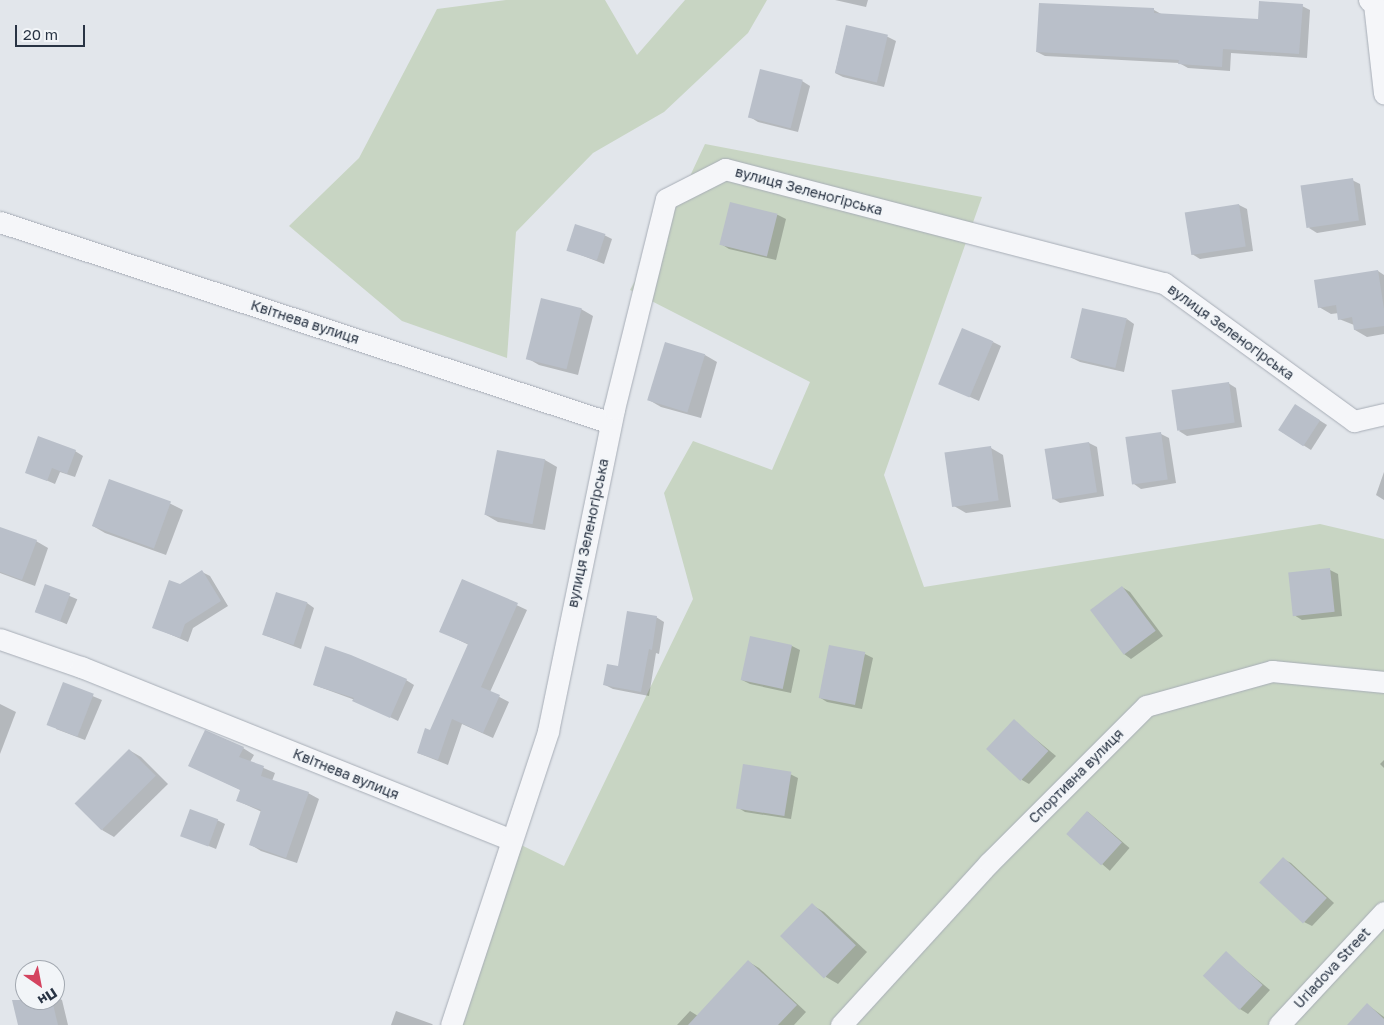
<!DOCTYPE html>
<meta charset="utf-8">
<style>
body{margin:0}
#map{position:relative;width:1384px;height:1025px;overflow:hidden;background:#e2e6eb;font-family:"Golos Text",sans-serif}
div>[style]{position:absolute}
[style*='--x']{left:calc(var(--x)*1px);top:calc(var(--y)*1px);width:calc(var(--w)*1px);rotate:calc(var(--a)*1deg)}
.green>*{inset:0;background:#c8d5c3}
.shadow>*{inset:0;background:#0003;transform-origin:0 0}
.building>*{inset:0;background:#b9bfc9;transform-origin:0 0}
.roads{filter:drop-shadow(0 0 1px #a7adb6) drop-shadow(0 0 1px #a7adb6)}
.minor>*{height:21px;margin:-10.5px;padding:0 10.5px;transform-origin:10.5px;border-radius:10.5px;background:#f5f6f9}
span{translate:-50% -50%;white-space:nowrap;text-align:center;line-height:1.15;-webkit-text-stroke:4px #f2f5f8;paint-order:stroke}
.street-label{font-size:14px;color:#293444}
.north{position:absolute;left:15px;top:960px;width:50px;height:50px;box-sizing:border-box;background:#f2f5f8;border:1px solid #a2a8b0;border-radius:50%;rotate:147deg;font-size:14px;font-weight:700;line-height:20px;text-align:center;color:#293444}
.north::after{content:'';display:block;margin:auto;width:18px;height:22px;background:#d4435f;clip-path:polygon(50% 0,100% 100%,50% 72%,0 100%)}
.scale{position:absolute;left:15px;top:25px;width:70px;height:22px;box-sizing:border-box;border:2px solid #293444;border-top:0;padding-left:6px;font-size:15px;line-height:18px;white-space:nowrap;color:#293444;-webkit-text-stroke:4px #f2f5f8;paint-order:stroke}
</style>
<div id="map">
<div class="green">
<div style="clip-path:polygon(506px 0,605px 0,637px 55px,685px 0,767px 0,748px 33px,664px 112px,593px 153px,516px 232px,507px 358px,402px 321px,289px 226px,359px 158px,437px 9px)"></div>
<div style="clip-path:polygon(705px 144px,982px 197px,884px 475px,924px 587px,1320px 524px,1384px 539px,1384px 1025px,451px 1025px,511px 840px,564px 866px,693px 599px,664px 493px,693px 441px,772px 470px,810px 382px,630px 290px,670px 219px)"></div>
</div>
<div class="shadow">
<div style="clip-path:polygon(835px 0,868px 0,866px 7px)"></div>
<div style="clip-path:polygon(1302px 6px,1310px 10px,1307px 58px,1231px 53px,1230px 71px,1188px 68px,1179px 63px,1045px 56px,1037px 52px,1154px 10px,1163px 15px,1259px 21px)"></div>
<div style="clip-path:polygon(847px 26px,888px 37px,896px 41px,884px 87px,843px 77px,835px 73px)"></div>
<div style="clip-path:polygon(802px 81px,810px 86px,798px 132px,758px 122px,750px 117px)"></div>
<div style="clip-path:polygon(1352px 180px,1360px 184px,1366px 225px,1317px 233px,1309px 228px)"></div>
<div style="clip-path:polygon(731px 204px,778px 215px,786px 219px,776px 260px,729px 249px,721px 244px)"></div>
<div style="clip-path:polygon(1239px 205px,1247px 209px,1253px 251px,1200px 259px,1192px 254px)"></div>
<div style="clip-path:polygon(604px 235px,612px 239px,604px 264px,568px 250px)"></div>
<div style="clip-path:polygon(1378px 271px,1384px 275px,1384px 334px,1367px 337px,1355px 330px,1354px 325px,1339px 319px,1339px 313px,1331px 314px,1319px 307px)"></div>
<div style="clip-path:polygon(581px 309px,593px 316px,578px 375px,539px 365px,527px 358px)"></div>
<div style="clip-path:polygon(1127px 319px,1134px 324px,1124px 372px,1080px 362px,1072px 358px)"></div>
<div style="clip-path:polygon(993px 342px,1001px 346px,979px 401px,941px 384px)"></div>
<div style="clip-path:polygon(705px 355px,717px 362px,701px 418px,661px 407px,649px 400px)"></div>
<div style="clip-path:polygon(1228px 383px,1236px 388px,1242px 427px,1187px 436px,1179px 431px)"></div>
<div style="clip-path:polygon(1303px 410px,1327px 425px,1311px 450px,1279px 430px)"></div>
<div style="clip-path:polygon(1161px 434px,1169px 438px,1176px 483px,1141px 489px,1134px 484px)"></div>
<div style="clip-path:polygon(1089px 443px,1097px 447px,1104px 496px,1060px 503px,1052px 498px)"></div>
<div style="clip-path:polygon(991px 448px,1003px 455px,1011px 507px,966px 513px,954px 506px)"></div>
<div style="clip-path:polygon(75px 451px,83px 456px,75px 477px,60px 472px,55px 484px,27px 472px)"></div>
<div style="clip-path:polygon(498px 452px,545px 460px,557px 467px,545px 530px,498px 522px,486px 515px)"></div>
<div style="clip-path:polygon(1384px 472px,1384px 500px,1376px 495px)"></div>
<div style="clip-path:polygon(109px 481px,171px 504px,183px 510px,166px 555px,105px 533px,93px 526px)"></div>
<div style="clip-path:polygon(0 528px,36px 541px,48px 548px,35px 586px,0 573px)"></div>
<div style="clip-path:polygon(1330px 570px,1338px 574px,1342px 616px,1302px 620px,1294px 615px)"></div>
<div style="clip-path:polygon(202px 572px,210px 576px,228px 606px,193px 628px,188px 642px,153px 627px,180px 585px)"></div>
<div style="clip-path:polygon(463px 580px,527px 610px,490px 692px,509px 702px,493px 738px,462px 724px,448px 765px,418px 753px,430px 732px,469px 645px,440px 631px)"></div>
<div style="left:46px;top:586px;width:34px;height:27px;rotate:23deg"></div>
<div style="clip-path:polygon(1122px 587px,1130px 592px,1163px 636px,1131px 659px,1124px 654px)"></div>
<div style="clip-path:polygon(307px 603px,314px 608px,301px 649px,264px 635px)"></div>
<div style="clip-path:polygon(656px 617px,664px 622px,659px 654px,656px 653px,649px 696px,613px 689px,605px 685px)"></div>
<div style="clip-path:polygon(751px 637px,792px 646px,800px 650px,791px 693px,750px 684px,742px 680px)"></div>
<div style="clip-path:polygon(865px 654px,873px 658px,862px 709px,827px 702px,819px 697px)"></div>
<div style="clip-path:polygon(406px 680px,414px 685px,398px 721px,355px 700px,314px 685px)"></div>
<div style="clip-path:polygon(64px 684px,102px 700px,85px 740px,56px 729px)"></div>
<div style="clip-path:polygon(0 704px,16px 712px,0 754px)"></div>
<div style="clip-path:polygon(1014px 721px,1056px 756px,1029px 784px,1022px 780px)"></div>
<div style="clip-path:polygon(243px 748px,254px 755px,250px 762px,275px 773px,272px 781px,308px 793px,319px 799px,297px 863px,261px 851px,251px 845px,262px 812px,238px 801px,241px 790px,190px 766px)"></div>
<div style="clip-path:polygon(129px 750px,141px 757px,168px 784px,114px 837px,102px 830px)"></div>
<div style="clip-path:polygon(1384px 760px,1384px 768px,1380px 764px)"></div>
<div style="clip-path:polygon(790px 774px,798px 778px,791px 819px,745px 812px,737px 807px)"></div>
<div style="left:1088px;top:812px;width:55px;height:30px;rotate:41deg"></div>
<div style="clip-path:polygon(217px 820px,225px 824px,216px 849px,182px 835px)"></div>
<div style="clip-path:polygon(1283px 859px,1291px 863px,1334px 903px,1312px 926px,1304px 922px)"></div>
<div style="clip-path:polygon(812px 905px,824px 912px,867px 952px,838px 984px,826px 977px)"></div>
<div style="clip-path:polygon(1226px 953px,1270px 990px,1248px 1014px,1240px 1009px)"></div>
<div style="clip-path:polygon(749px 962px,759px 968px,806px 1012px,794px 1025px,677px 1025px,690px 1011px,698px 1016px)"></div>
<div style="clip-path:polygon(55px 996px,62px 1000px,68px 1025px,19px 1025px,14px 1002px,25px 999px,55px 1000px)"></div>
<div style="clip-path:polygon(1368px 1005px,1384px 1017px,1384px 1025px,1349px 1025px)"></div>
<div style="clip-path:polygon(396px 1011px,432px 1024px,433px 1025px,391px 1025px)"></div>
</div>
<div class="building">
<div style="clip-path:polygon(1259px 1px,1303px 4px,1299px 54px,1223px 49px,1222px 67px,1178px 64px,1179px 60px,1036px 52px,1039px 3px,1154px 8px,1154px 13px,1258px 19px)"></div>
<div style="left:846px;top:25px;width:43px;height:49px;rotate:13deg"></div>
<div style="left:760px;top:69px;width:44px;height:50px;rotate:14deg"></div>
<div style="left:1353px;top:178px;width:43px;height:53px;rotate:82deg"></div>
<div style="left:730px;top:202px;width:49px;height:44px;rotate:14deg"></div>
<div style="left:1239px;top:204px;width:43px;height:55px;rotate:81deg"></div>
<div style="left:575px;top:224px;width:32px;height:28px;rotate:18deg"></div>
<div style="clip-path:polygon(1378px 270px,1384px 309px,1384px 326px,1354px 330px,1352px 317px,1338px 320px,1336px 305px,1318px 308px,1314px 280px)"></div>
<div style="left:541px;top:298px;width:42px;height:63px;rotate:14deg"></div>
<div style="left:1082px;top:308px;width:46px;height:51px;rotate:13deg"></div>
<div style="left:962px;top:328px;width:34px;height:61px;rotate:23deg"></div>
<div style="left:665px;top:342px;width:42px;height:61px;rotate:17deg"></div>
<div style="left:1229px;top:382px;width:41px;height:58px;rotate:82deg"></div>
<div style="left:1295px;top:404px;width:30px;height:31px;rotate:33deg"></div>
<div style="left:1161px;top:432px;width:48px;height:36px;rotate:82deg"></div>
<div style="clip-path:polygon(38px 436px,76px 450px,67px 474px,52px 468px,47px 481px,25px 473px)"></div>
<div style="left:1089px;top:442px;width:51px;height:45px;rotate:81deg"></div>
<div style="left:991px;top:446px;width:55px;height:47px;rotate:82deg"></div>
<div style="left:497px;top:450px;width:49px;height:66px;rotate:11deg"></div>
<div style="left:109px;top:479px;width:66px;height:50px;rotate:20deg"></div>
<div style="clip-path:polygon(0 527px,37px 540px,22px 580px,0 572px)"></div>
<div style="left:1330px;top:568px;width:44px;height:42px;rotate:84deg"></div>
<div style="clip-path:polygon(202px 570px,221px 601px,185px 624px,180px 638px,152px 628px,169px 580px,180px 584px)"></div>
<div style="clip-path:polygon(462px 579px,518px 603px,481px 687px,500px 695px,483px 733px,452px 719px,438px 760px,417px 753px,425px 728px,430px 730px,468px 644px,439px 632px)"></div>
<div style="left:45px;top:584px;width:27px;height:30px;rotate:20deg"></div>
<div style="left:1122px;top:586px;width:56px;height:40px;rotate:53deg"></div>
<div style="left:276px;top:592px;width:33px;height:45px;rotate:18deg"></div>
<div style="clip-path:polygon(627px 611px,657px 616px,652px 650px,649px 649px,641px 692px,603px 685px,607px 664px,618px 666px)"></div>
<div style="left:750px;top:636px;width:43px;height:45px;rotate:12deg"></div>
<div style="left:829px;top:645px;width:37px;height:54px;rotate:11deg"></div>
<div style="clip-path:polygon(325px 646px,351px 655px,407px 679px,390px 718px,352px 701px,354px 698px,313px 685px)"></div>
<div style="left:63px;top:682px;width:33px;height:46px;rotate:21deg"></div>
<div style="left:1014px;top:719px;width:47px;height:41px;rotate:43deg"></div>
<div style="clip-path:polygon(205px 730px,244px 747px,239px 757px,264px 766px,261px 776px,309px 792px,286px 858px,249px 845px,261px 810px,236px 801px,240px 790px,188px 766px)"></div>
<div style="left:129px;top:749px;width:38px;height:77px;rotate:45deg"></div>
<div style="left:743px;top:764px;width:49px;height:45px;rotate:9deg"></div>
<div style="left:190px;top:809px;width:30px;height:29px;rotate:20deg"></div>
<div style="left:1087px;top:811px;width:47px;height:31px;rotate:42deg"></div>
<div style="left:1283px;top:857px;width:60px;height:35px;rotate:43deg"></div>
<div style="left:812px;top:903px;width:61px;height:46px;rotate:44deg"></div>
<div style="left:1226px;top:951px;width:50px;height:34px;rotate:43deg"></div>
<div style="clip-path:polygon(748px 960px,797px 1005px,778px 1025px,688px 1025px)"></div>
<div style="clip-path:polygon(12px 1000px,52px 1000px,58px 1025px,18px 1025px)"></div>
<div style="clip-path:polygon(1367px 1003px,1384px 1019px,1384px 1025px,1347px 1025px)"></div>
</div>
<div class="roads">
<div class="minor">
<div style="--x:1369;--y:0;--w:6;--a:39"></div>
<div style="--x:1374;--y:4;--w:90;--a:83.6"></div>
<div style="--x:0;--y:222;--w:643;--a:18.21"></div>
<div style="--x:0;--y:639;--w:86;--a:19.1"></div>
<div style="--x:81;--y:667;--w:463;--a:21.9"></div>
<div style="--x:451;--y:1025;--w:310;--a:-71.7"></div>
<div style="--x:548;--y:731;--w:329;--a:-78.4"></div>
<div style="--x:614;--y:409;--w:216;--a:-76.1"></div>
<div style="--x:666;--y:199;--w:66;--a:-27"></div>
<div style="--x:725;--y:169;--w:454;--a:14.6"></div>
<div style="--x:1164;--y:283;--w:235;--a:36"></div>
<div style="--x:1354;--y:421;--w:31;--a:-13"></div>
<div style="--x:841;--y:1025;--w:219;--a:-47.6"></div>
<div style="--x:989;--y:863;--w:222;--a:-45"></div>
<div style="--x:1146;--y:706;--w:131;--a:-15.5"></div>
<div style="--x:1272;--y:671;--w:113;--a:5.6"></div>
<div style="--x:1279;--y:1025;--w:154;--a:-47.1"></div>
</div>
</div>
<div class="street-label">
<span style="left:809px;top:191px;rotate:15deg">вулиця Зеленогірська</span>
<span style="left:305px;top:322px;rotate:18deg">Квітнева вулиця</span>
<span style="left:1231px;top:332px;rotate:36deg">вулиця Зеленогірська</span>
<span style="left:588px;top:533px;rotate:-78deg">вулиця Зеленогірська</span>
<span style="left:346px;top:774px;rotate:22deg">Квітнева вулиця</span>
<span style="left:1076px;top:776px;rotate:-45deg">Спортивна вулиця</span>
<span style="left:1332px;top:968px;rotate:-47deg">Uriadova Street</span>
</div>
<div class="north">Пн</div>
<div class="scale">20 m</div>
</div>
